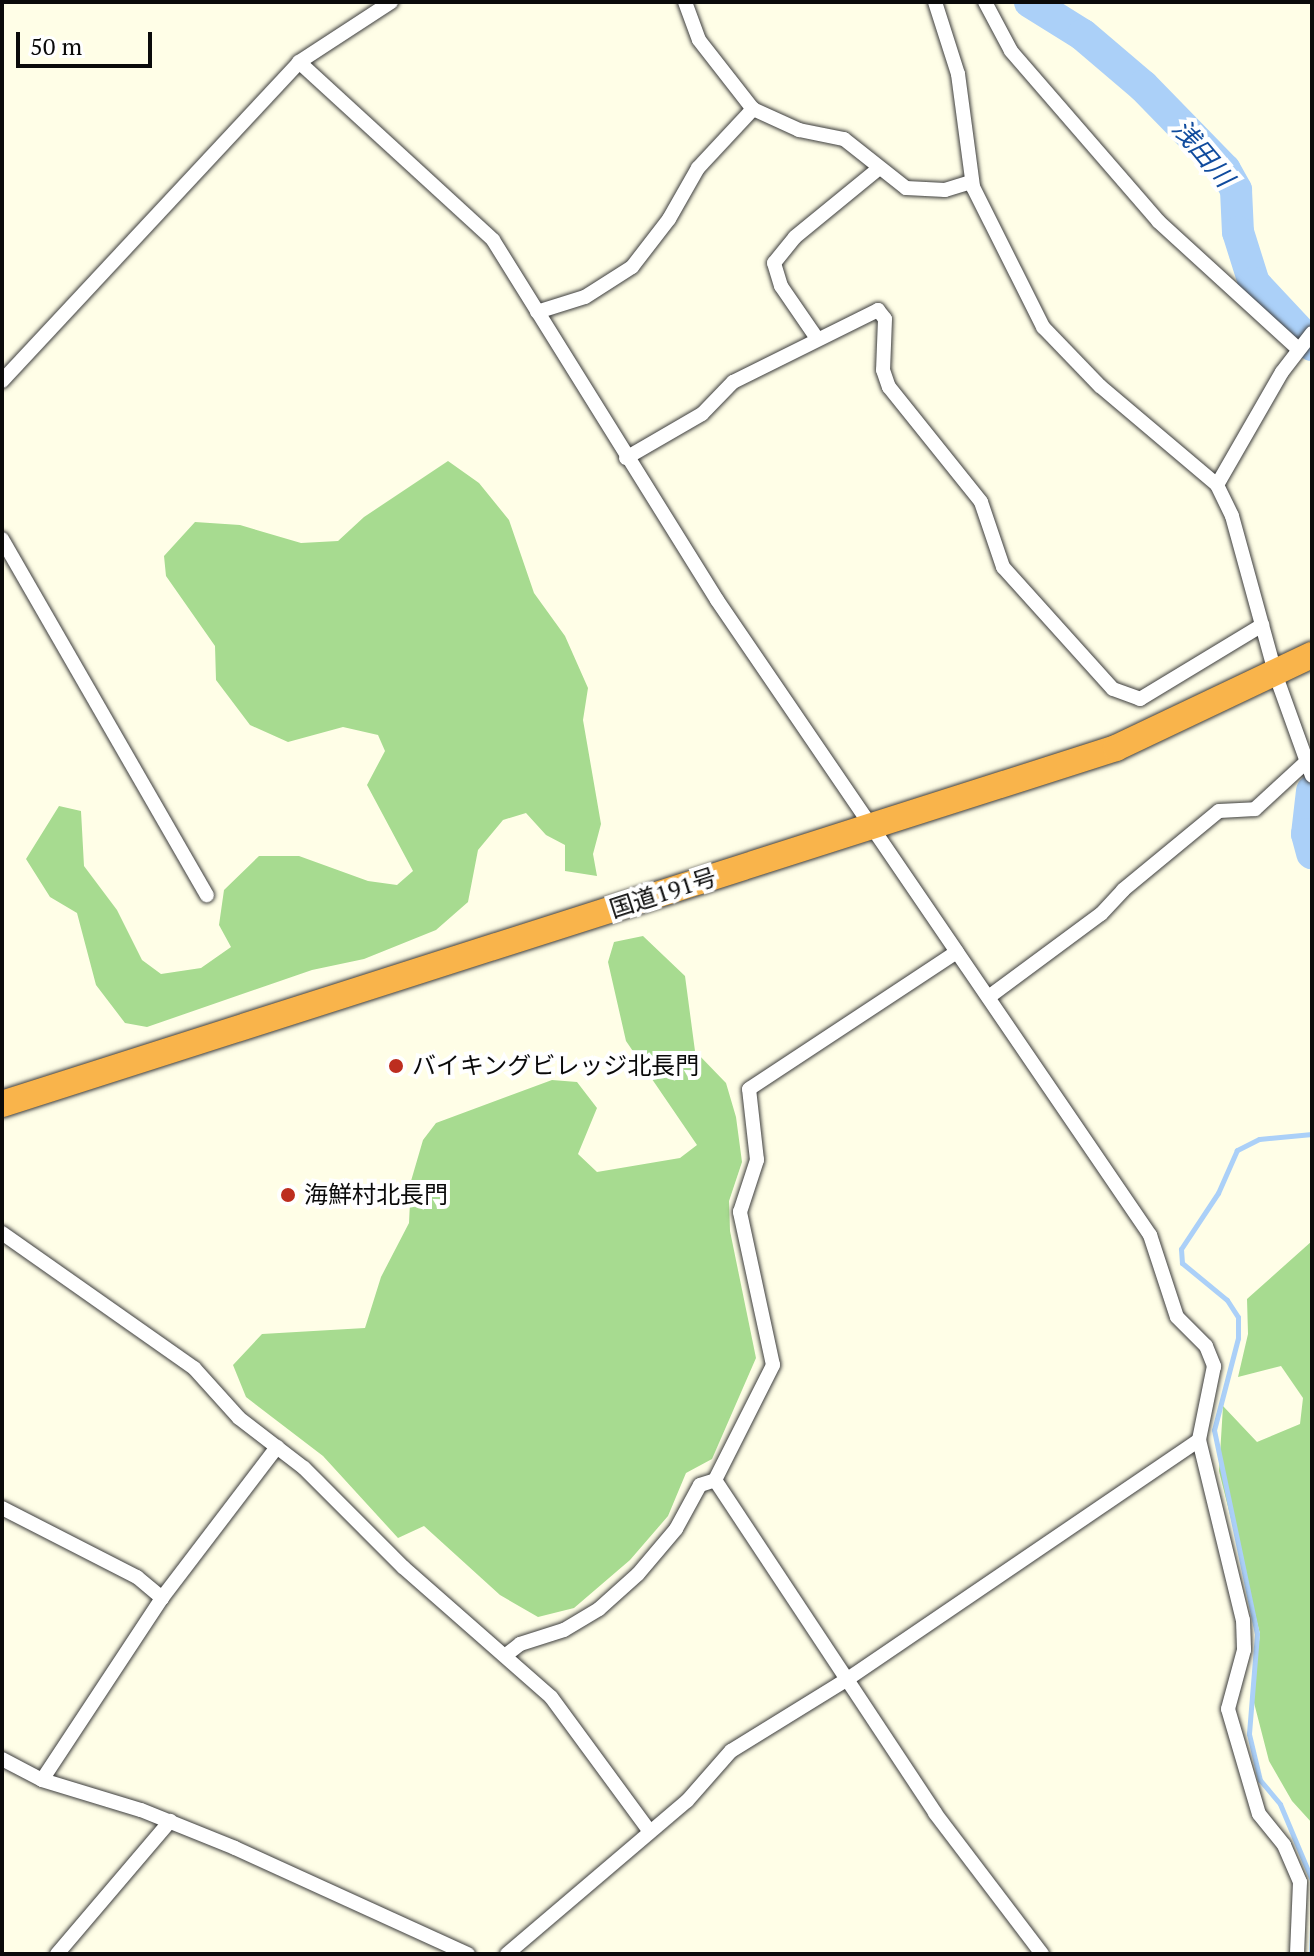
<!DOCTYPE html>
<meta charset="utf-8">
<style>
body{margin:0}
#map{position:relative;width:1314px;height:1956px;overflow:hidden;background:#fffee7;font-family:"PT Serif","Noto Sans JP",serif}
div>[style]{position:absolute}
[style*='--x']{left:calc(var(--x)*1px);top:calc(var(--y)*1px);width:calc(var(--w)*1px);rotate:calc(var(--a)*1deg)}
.forest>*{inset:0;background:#a7db90}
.stream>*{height:5px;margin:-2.5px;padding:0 2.5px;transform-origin:2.5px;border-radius:2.5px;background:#abd0f8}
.river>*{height:32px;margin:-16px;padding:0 16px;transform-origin:16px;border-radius:16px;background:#abd0f8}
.roads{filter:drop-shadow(0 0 2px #3d3d3d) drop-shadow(0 0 2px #3d3d3d)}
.street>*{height:14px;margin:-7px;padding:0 7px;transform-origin:7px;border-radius:7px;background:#fff}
.highway>*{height:26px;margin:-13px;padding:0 13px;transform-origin:13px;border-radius:13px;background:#f9b44b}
.dots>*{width:22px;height:22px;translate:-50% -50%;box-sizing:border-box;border:4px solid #fff;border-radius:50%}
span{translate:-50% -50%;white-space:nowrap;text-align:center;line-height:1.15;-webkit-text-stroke:8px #fff;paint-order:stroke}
.street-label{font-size:24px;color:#0a0a0a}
.poi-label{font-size:24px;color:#0a0a0a}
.left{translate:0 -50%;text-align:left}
.water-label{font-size:26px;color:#114c9e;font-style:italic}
.frame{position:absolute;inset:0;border:4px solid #0a0a0a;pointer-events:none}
.scale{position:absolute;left:16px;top:32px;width:136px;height:36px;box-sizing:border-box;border:4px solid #0a0a0a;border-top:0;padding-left:10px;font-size:24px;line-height:28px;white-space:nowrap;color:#0a0a0a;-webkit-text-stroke:6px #fff;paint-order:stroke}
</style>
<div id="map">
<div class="forest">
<div style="clip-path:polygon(448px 461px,479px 483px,509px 520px,534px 593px,565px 636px,588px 688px,583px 720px,601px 824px,593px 854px,597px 876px,565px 871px,565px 845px,546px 835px,526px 813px,503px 820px,478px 850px,468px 902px,436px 930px,364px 959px,312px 970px,147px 1027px,125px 1023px,96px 985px,77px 913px,50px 897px,26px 859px,59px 806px,81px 811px,84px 866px,117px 910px,142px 960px,161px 974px,201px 968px,231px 947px,219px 925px,224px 890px,259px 856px,299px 856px,368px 881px,397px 885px,413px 871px,367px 785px,385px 751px,378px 735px,343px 727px,288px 742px,250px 725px,216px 680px,215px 646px,166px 576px,164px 556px,195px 522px,240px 525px,301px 543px,338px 541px,364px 517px)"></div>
<div style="clip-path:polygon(643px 936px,685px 976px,695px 1051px,726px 1083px,736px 1117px,742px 1162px,729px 1201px,730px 1231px,756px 1358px,712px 1459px,686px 1473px,668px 1516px,630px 1560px,574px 1608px,538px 1617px,500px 1595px,424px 1526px,398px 1538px,323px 1456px,246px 1397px,233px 1365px,262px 1334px,365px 1328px,381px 1277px,409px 1223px,411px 1181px,423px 1140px,436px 1123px,552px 1080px,577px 1082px,597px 1108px,578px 1154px,597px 1172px,680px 1158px,697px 1145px,626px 1041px,608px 962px,614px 942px)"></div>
<div style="clip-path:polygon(1312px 1241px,1312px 1823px,1292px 1801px,1269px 1761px,1252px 1695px,1260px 1634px,1219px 1471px,1223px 1406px,1257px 1442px,1300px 1424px,1303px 1398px,1281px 1366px,1238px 1377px,1248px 1334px,1247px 1299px)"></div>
</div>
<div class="stream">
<div style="--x:1312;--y:1134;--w:53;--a:174.6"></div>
<div style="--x:1259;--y:1139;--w:25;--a:153"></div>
<div style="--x:1237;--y:1150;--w:47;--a:113.8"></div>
<div style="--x:1218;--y:1193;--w:67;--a:123.5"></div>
<div style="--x:1181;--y:1249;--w:14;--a:86"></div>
<div style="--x:1182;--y:1263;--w:58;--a:39.4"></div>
<div style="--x:1227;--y:1300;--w:20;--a:57"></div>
<div style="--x:1238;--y:1317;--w:21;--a:90"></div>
<div style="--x:1238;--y:1338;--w:95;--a:104.6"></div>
<div style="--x:1214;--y:1430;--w:208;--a:78.1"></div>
<div style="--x:1257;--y:1634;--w:100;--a:94.6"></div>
<div style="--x:1249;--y:1734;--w:47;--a:76.6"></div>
<div style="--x:1260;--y:1780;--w:31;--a:50"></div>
<div style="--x:1280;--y:1804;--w:82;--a:67.2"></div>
<div style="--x:1311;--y:1954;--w:30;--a:-88"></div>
</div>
<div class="river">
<div style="--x:1030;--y:2;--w:62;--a:31.9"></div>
<div style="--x:1083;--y:35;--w:79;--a:40.4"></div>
<div style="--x:1143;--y:86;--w:117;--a:45.7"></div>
<div style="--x:1225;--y:170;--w:23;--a:61"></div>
<div style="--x:1236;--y:190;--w:42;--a:87.3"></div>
<div style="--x:1238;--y:232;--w:53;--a:72.6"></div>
<div style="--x:1254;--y:283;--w:85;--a:46.9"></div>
<div style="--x:1312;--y:791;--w:43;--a:96.6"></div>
<div style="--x:1307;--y:834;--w:20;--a:75"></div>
</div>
<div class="roads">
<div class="street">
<div style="--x:685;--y:2;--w:40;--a:69.8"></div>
<div style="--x:699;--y:40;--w:88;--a:52"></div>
<div style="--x:753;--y:109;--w:51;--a:24.5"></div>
<div style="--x:799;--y:130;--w:46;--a:11.3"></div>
<div style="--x:844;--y:139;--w:79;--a:38.3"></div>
<div style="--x:906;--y:188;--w:39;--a:3"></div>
<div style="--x:945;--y:190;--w:28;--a:-17"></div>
<div style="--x:935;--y:2;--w:76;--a:72.3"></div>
<div style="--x:958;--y:74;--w:114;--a:82.4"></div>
<div style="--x:973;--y:187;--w:157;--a:63.4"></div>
<div style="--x:1043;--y:327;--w:82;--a:46"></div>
<div style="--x:1100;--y:386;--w:153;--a:40.2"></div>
<div style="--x:1217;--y:485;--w:34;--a:64"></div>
<div style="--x:1232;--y:516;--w:166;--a:74.6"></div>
<div style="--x:1276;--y:676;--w:106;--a:70.2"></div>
<div style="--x:985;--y:2;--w:55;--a:62"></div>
<div style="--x:1011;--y:51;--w:225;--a:49.1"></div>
<div style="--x:1158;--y:221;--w:188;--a:42.4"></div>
<div style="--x:299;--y:62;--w:263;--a:42.5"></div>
<div style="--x:493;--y:240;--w:424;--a:58.1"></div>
<div style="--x:717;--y:600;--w:769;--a:55.71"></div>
<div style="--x:1150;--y:1235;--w:86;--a:71.8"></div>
<div style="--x:1177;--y:1317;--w:41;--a:45"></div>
<div style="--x:1206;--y:1346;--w:22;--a:68"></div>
<div style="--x:1214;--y:1366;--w:76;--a:101.5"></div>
<div style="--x:1199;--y:1440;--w:185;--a:76.3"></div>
<div style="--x:1243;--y:1620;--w:30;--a:88"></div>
<div style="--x:1244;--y:1650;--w:61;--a:105.2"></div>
<div style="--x:1228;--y:1709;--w:109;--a:73.6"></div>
<div style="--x:1259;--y:1814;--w:40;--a:51"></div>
<div style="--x:1284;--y:1845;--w:40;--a:66.6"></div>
<div style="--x:1300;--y:1882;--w:72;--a:92.4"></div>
<div style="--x:537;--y:312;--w:50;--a:-17.4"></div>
<div style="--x:585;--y:297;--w:56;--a:-32.6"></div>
<div style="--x:632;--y:267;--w:61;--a:-52.4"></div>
<div style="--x:669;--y:219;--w:59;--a:-60.4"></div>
<div style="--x:698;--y:168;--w:81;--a:-47"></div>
<div style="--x:816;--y:337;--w:62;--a:-124.5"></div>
<div style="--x:781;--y:286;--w:24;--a:-107"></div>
<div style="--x:774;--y:263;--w:33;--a:-51"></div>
<div style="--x:795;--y:237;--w:106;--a:-39.3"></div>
<div style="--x:2;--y:381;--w:436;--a:-47"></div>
<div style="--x:299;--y:62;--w:110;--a:-33.1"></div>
<div style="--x:626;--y:458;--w:88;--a:-30.1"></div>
<div style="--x:702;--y:414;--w:45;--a:-45.9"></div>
<div style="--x:733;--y:382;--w:162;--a:-26.4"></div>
<div style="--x:878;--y:310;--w:11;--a:52"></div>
<div style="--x:885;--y:319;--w:51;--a:92.2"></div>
<div style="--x:883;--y:370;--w:18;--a:71"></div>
<div style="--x:889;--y:387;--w:147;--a:51.3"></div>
<div style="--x:981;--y:502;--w:69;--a:71.3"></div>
<div style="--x:1003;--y:567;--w:164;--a:48"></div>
<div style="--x:1113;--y:689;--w:29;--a:20"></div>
<div style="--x:1140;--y:699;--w:143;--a:-31.2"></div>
<div style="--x:1217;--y:485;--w:130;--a:-60.1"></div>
<div style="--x:1282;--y:372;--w:49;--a:-52.4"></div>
<div style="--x:2;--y:539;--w:411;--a:60.1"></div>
<div style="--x:990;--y:996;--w:138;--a:-36.5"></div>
<div style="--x:1101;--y:914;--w:33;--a:-47"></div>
<div style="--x:1123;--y:890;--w:124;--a:-39.5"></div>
<div style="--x:1219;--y:811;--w:36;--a:-3"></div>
<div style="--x:1255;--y:809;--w:67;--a:-42.6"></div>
<div style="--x:2;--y:1233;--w:235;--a:35.1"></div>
<div style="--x:194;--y:1368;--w:67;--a:48"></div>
<div style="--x:239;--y:1418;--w:82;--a:37.6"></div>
<div style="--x:304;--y:1468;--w:140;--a:45"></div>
<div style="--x:403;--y:1567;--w:197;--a:41.3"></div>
<div style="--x:551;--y:1697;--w:167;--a:53.7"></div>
<div style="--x:715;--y:1480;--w:399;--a:56.5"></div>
<div style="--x:935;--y:1813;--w:177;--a:52.8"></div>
<div style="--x:2;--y:1508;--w:152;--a:27.1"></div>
<div style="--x:137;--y:1577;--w:33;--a:40"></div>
<div style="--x:506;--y:1655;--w:18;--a:-38"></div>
<div style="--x:520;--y:1644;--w:46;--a:-17.7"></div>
<div style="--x:564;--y:1630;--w:41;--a:-31"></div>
<div style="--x:599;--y:1609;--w:52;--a:-41.9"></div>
<div style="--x:638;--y:1574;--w:59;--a:-49.8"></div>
<div style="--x:676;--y:1529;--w:50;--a:-61.4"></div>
<div style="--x:700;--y:1485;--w:16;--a:-18"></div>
<div style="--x:715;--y:1480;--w:129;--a:-63.2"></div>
<div style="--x:773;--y:1365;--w:157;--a:-102.2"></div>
<div style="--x:740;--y:1212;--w:55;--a:-71.9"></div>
<div style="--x:757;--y:1160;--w:71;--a:-96.4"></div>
<div style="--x:749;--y:1089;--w:249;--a:-33.4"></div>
<div style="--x:2;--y:1759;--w:45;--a:27.7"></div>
<div style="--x:42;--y:1780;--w:103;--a:16.9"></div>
<div style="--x:141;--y:1810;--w:101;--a:22"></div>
<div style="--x:235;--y:1848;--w:256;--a:24.5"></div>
<div style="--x:42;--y:1780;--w:218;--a:-56.6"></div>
<div style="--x:162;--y:1598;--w:190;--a:-52.7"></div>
<div style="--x:57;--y:1954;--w:175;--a:-49.6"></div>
<div style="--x:507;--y:1954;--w:236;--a:-40.4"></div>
<div style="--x:687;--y:1801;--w:67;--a:-48.7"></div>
<div style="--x:731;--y:1751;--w:139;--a:-31.7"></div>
<div style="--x:849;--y:1678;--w:423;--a:-34.2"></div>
</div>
<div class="highway">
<div style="--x:2;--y:1104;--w:1170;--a:-17.72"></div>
<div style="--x:1116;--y:748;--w:217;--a:-25.4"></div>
</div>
</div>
<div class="dots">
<div style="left:396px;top:1066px;background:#bd2e1f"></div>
<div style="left:288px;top:1195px;background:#bd2e1f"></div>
</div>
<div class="street-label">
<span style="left:663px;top:893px;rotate:-18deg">国道191号</span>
</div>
<div class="poi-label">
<span class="left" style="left:412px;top:1066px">バイキングビレッジ北長門</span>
<span class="left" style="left:304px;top:1195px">海鮮村北長門</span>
</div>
<div class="water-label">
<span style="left:1203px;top:153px;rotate:50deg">浅田川</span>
</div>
<div class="frame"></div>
<div class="scale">50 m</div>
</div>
